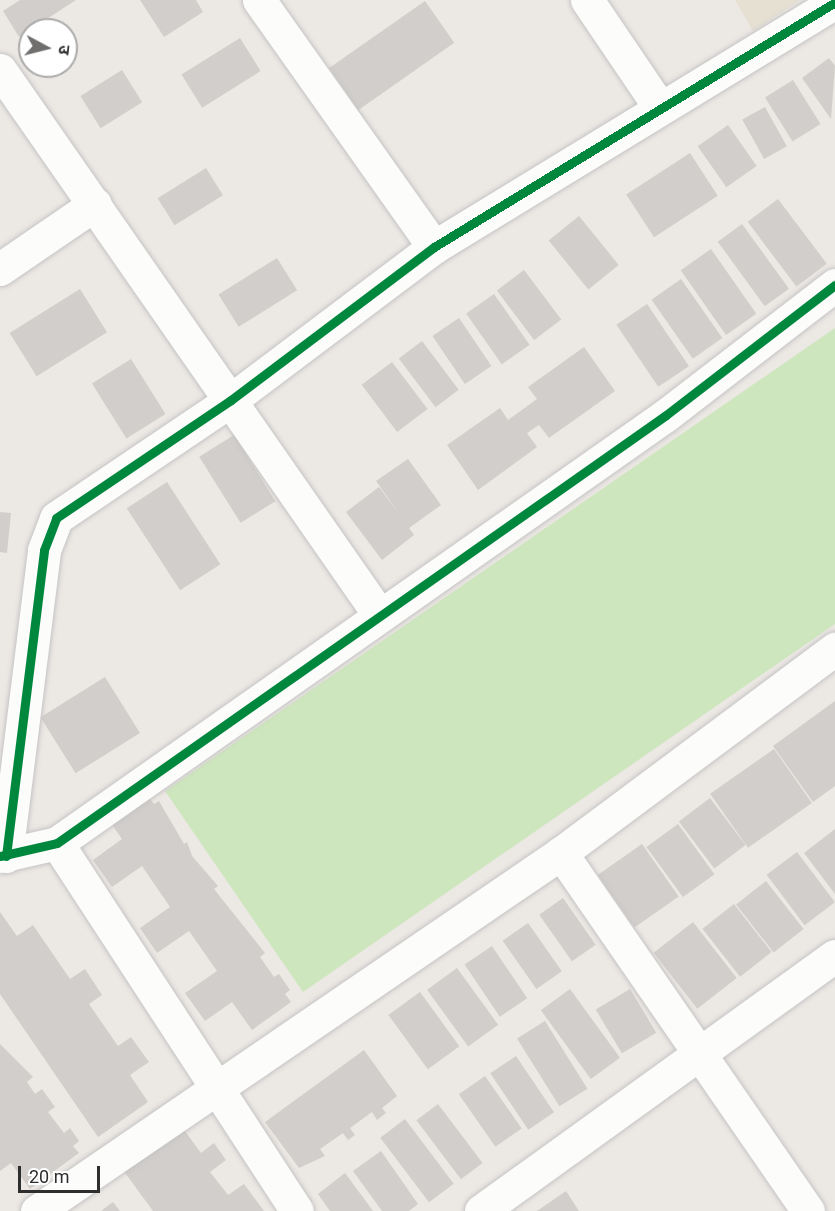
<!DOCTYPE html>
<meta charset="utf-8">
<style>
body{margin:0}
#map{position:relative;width:835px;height:1211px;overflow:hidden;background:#ece8e4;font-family:Roboto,"Noto Sans Devanagari",sans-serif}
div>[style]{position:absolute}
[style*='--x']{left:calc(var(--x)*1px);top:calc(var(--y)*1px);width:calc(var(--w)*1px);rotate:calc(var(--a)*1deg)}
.education>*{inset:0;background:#e6e0d3}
.green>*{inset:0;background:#cee6be}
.building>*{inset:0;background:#d1cecb;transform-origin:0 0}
.roads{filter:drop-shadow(0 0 2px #c5c4c5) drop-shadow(0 0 2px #c5c4c5)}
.minor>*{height:33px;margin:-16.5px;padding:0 16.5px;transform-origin:16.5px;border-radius:16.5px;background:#fcfcfb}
.cycleway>*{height:9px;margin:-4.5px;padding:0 4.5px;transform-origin:4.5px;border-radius:4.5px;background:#00873e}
span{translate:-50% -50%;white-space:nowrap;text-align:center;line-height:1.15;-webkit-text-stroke:4.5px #fff;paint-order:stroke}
.north{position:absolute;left:18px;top:18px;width:60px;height:60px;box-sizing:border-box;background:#fff;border:2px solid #ababab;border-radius:50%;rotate:97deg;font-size:16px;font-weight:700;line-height:24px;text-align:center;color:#2e2e2e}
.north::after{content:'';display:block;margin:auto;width:21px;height:27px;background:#706f6e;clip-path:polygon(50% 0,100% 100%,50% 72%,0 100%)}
.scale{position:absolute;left:18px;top:1166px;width:82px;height:27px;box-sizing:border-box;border:3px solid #2e2e2e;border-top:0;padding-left:8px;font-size:18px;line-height:21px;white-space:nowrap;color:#2e2e2e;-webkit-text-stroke:4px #fff;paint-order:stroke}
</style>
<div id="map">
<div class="education">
<div style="clip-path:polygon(735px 0,800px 0,753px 31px)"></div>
</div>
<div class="green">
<div style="clip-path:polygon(835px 328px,835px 624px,303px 992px,165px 791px)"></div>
</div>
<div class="building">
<div style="clip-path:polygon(20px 0,76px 0,19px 37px,3px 11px)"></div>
<div style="clip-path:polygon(140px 0,196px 0,203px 12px,164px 37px)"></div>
<div style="left:425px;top:1px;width:51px;height:117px;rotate:55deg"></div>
<div style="left:240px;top:38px;width:39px;height:69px;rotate:58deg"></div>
<div style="clip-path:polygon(829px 58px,835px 66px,831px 119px,802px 78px)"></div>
<div style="left:122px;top:70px;width:38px;height:49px;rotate:58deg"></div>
<div style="left:793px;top:80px;width:52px;height:33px;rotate:58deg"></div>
<div style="left:765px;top:107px;width:45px;height:26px;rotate:61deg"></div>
<div style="left:728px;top:125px;width:50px;height:37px;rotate:55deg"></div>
<div style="left:690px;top:153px;width:51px;height:76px;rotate:57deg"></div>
<div style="left:206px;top:168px;width:32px;height:57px;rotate:58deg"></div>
<div style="left:778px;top:199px;width:81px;height:38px;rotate:53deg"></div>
<div style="left:579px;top:216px;width:63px;height:39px;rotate:51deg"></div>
<div style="left:742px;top:224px;width:80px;height:30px;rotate:54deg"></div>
<div style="left:711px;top:249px;width:79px;height:37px;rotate:55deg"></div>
<div style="left:277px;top:258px;width:38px;height:69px;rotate:58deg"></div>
<div style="left:524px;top:270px;width:62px;height:34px;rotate:53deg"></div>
<div style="left:681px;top:279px;width:72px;height:36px;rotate:55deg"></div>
<div style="left:80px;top:289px;width:51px;height:83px;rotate:58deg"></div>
<div style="left:494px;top:294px;width:62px;height:34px;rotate:55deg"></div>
<div style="left:647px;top:304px;width:75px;height:37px;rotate:56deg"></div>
<div style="left:459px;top:318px;width:58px;height:32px;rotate:56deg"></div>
<div style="left:422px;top:341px;width:61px;height:29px;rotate:53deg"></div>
<div style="clip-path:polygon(584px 347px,615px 391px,549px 438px,539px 425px,527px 433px,537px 447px,478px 490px,447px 445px,500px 408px,508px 420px,537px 399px,528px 387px)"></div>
<div style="left:131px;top:359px;width:65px;height:46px;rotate:58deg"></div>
<div style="left:392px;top:362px;width:59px;height:38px;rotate:53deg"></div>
<div style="left:234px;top:435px;width:78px;height:41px;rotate:58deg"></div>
<div style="clip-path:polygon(408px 459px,441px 505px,409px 528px,414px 535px,382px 560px,346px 512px,379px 487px,401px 516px,376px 481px)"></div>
<div style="left:167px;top:482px;width:98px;height:48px;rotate:57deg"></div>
<div style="clip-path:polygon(0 512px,11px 513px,7px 553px,0 552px)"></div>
<div style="left:105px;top:677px;width:66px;height:76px;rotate:58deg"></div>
<div style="clip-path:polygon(835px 701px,835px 786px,813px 802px,773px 746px)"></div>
<div style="left:774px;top:749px;width:66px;height:78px;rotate:55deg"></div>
<div style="clip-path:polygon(148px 796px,154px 804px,159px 801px,184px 844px,187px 842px,192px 856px,218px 886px,214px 889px,265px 953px,260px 957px,274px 977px,279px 974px,290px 990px,285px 994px,291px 1002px,252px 1030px,232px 1002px,205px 1021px,185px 993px,217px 971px,189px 931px,157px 953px,140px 928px,170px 907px,142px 866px,112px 887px,93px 860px,122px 839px,110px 822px)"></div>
<div style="left:710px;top:798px;width:59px;height:39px;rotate:53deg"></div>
<div style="left:678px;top:824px;width:62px;height:39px;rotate:54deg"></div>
<div style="clip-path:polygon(835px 829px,835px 894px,804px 853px)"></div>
<div style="left:642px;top:844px;width:64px;height:54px;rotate:55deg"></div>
<div style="left:797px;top:852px;width:63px;height:38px;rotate:53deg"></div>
<div style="left:766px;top:881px;width:61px;height:38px;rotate:52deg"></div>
<div style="left:563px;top:898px;width:57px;height:29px;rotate:55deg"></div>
<div style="left:734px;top:904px;width:61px;height:40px;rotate:52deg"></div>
<div style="clip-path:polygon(0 912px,17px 936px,33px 925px,70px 979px,85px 969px,102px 995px,89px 1004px,118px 1046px,131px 1037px,149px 1062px,130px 1075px,148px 1102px,98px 1137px,0 994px)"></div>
<div style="left:693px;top:922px;width:71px;height:50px;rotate:52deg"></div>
<div style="left:528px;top:923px;width:59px;height:31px;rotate:55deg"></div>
<div style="left:492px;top:946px;width:63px;height:33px;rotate:56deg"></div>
<div style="left:457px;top:968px;width:70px;height:37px;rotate:54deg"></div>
<div style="left:570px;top:989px;width:85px;height:36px;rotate:54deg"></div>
<div style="left:630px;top:989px;width:51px;height:40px;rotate:59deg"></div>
<div style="left:420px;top:992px;width:67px;height:39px;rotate:54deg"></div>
<div style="left:545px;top:1021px;width:80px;height:33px;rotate:58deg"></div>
<div style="clip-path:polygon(0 1044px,33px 1077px,27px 1082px,35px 1094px,42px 1089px,55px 1107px,48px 1112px,64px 1133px,70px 1128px,79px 1141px,73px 1146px,79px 1153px,30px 1189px,11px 1163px,0 1171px)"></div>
<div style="clip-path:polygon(364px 1050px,397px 1096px,382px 1108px,386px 1113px,377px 1120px,372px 1112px,350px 1128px,355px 1135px,348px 1140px,343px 1133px,320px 1149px,325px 1156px,299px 1168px,265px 1122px)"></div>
<div style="left:516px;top:1056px;width:68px;height:31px;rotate:56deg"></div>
<div style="left:485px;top:1076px;width:64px;height:32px;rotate:55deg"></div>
<div style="left:438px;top:1104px;width:74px;height:27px;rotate:53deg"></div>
<div style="left:405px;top:1119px;width:81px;height:31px;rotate:53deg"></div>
<div style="clip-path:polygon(182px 1127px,201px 1153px,214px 1143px,226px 1160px,210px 1172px,228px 1195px,244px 1184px,264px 1211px,153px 1211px,123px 1170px)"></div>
<div style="clip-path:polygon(381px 1151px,418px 1204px,409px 1211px,382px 1211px,353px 1171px)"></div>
<div style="clip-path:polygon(345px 1173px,373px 1211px,330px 1211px,318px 1194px)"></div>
<div style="clip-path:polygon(566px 1191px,579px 1211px,537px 1211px)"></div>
<div style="clip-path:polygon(113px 1202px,120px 1211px,101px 1211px)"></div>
</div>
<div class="roads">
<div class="minor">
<div style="--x:259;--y:0;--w:303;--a:54.7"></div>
<div style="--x:587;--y:0;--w:130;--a:55.9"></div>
<div style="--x:0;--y:70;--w:665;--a:55.16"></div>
<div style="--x:0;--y:269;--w:115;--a:-34.4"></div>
<div style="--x:57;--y:843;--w:439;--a:56.9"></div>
<div style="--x:561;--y:853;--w:435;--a:55.4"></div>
<div style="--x:0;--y:856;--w:58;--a:-12.8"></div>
<div style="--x:57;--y:843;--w:744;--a:-35.1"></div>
<div style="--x:666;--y:415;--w:213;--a:-37.6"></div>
<div style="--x:6;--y:856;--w:308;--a:-82.9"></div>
<div style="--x:44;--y:550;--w:34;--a:-69"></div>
<div style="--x:56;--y:518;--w:211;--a:-34"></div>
<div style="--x:231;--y:400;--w:254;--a:-37"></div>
<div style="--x:434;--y:247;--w:470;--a:-31.4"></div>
<div style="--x:37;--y:1211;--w:635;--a:-34.34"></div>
<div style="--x:561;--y:853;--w:342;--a:-36.7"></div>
<div style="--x:481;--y:1211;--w:436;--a:-35.8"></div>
</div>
</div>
<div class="cycleway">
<div style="--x:0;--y:856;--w:58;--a:-12.8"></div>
<div style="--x:57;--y:843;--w:744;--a:-35.1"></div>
<div style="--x:666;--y:415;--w:213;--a:-37.6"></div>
<div style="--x:6;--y:856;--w:308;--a:-82.9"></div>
<div style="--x:44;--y:550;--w:34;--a:-69"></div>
<div style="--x:56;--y:518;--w:211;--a:-34"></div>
<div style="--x:231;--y:400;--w:254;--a:-37"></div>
<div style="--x:434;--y:247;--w:470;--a:-31.4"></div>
</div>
<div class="north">उ</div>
<div class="scale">20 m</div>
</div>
